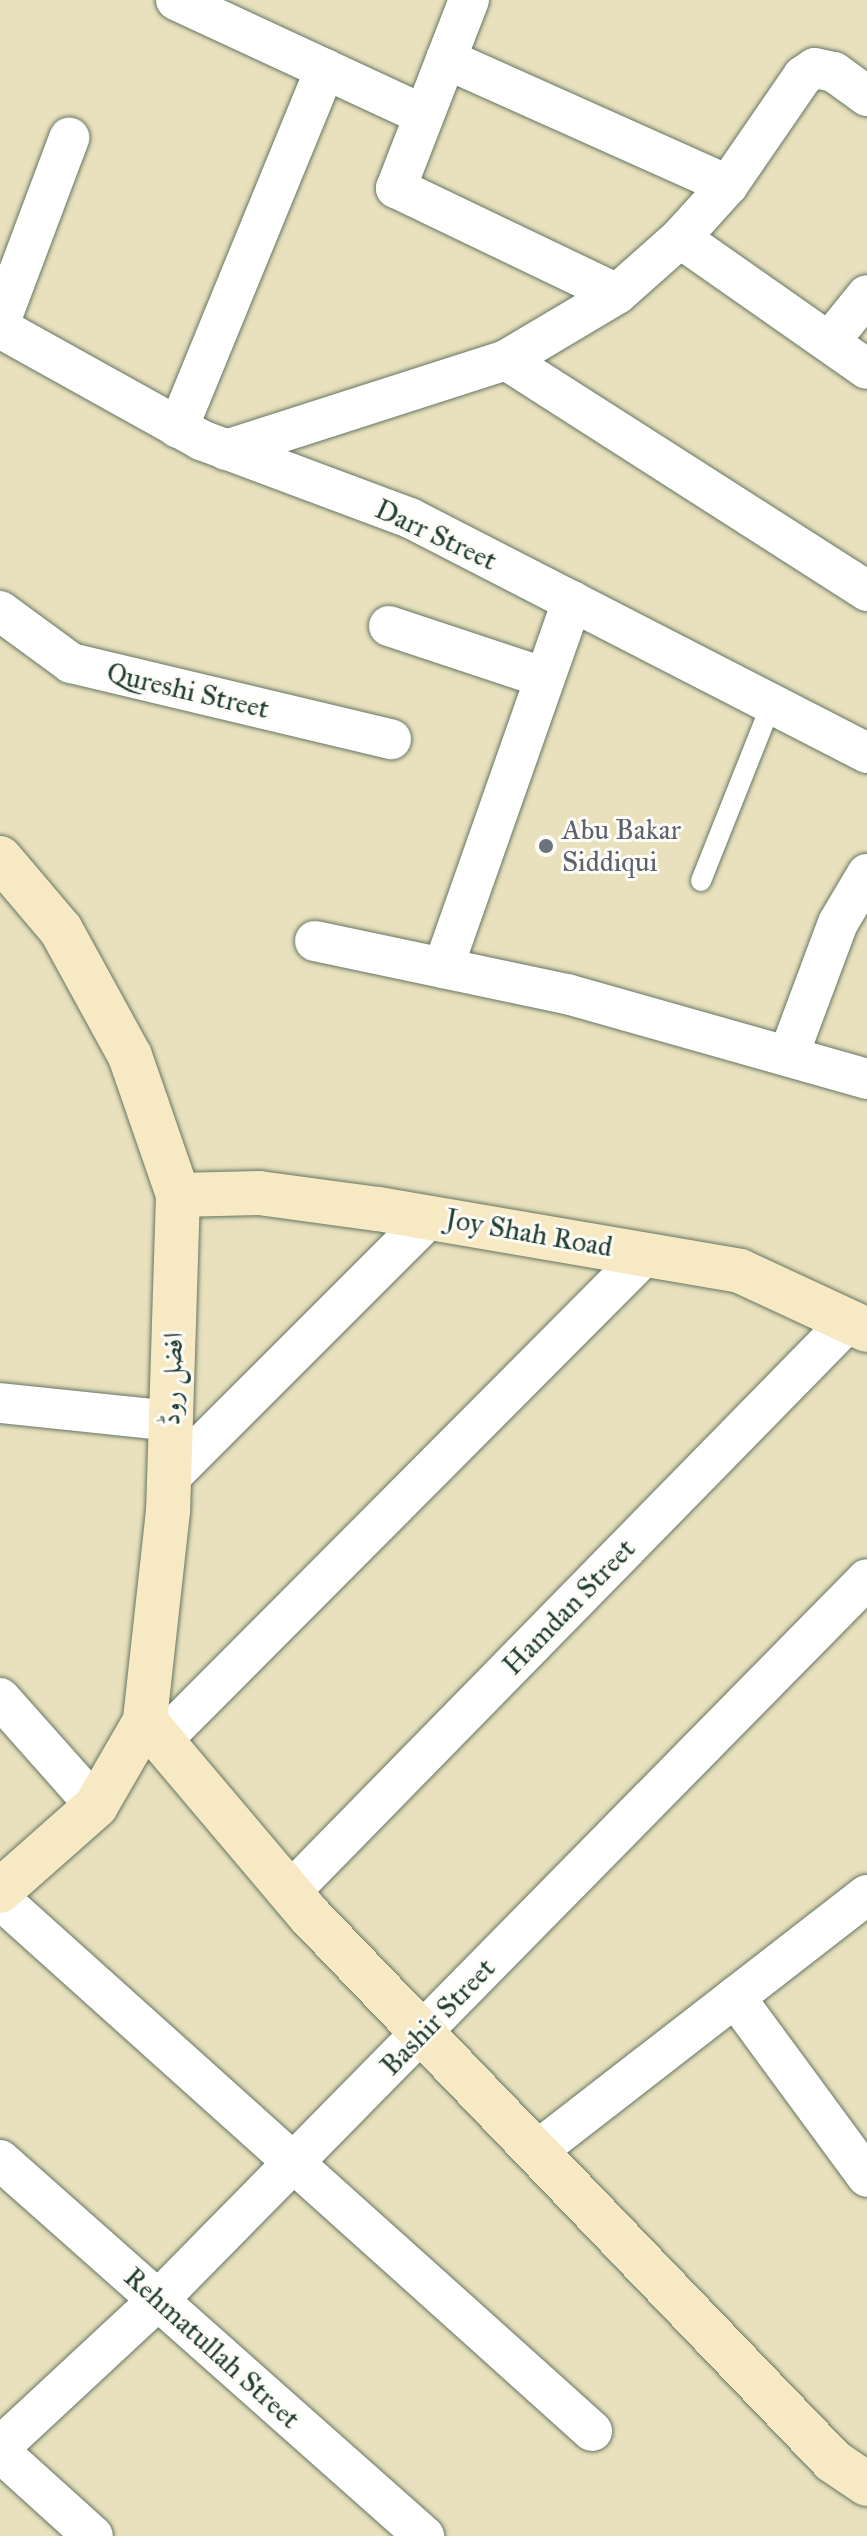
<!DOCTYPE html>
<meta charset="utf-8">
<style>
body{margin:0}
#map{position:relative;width:867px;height:2536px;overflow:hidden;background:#e9e1bd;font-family:"IM FELL Great Primer",Amiri,serif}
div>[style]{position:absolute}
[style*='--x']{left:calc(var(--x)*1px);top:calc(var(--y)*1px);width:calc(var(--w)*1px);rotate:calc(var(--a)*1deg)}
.roads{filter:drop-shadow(0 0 2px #667664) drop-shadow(0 0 2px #667664)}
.lane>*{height:20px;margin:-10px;padding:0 10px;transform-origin:10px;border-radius:10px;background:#fff}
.street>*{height:40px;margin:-20px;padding:0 20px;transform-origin:20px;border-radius:20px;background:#fff}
.secondary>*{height:44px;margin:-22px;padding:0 22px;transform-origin:22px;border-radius:22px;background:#f6e9c3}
.dots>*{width:22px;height:22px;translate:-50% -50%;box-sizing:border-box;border:4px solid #fdfcf7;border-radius:50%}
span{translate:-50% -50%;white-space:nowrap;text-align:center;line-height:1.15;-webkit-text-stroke:6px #fdfcf7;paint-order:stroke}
.street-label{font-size:28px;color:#1f3d34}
.worship-label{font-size:28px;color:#5b616d}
.left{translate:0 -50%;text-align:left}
</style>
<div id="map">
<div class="roads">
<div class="lane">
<div style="--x:701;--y:881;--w:192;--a:-68.3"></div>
</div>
<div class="street">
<div style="--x:176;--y:0;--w:273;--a:24.9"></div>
<div style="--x:469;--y:0;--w:202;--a:111.2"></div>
<div style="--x:396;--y:188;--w:245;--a:25.6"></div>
<div style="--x:446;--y:59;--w:309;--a:24.1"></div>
<div style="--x:680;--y:238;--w:228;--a:35"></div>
<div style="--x:0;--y:322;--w:197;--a:-69.4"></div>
<div style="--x:0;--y:328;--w:230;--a:29.1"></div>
<div style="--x:201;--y:440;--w:223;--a:20.5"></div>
<div style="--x:410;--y:518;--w:514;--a:27.21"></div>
<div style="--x:829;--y:342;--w:60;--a:-51"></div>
<div style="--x:506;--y:360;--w:429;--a:32.6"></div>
<div style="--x:178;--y:428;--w:388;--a:-67.7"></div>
<div style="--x:226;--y:450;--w:294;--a:-17.8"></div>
<div style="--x:506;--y:360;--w:129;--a:-30.7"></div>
<div style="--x:617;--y:294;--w:84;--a:-41.6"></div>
<div style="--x:680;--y:238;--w:72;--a:-47.8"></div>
<div style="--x:728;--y:185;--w:132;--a:-55.5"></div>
<div style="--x:803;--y:76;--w:14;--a:-34"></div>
<div style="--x:815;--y:68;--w:19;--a:12"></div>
<div style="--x:834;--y:72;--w:41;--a:36"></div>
<div style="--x:0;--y:611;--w:88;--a:36.2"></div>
<div style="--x:71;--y:663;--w:329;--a:13.4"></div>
<div style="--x:389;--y:626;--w:164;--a:18.4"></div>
<div style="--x:315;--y:941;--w:258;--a:11.9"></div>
<div style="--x:567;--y:994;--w:312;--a:15.8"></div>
<div style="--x:443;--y:968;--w:389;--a:-70.6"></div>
<div style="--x:789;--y:1054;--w:140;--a:-69.5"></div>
<div style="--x:838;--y:923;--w:57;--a:-59.4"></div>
<div style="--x:0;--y:1403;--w:171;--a:6"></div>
<div style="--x:169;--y:1478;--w:369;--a:-45"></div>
<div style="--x:0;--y:1698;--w:144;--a:48.4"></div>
<div style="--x:162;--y:1740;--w:686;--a:-45.12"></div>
<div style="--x:290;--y:1892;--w:799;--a:-45.61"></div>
<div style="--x:0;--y:1899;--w:796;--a:41.94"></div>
<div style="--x:735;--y:1997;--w:223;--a:53.7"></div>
<div style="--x:538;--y:2150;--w:416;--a:-37.8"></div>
<div style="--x:0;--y:2160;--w:567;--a:41.57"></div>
<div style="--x:0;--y:2447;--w:216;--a:-42.9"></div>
<div style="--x:158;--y:2300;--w:1011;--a:-45.48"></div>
<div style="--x:0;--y:2452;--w:125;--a:42.1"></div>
</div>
<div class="secondary">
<div style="--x:0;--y:858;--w:94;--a:49.7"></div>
<div style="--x:61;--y:930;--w:144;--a:61.3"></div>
<div style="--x:130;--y:1056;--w:147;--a:70.9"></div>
<div style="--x:178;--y:1195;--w:316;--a:91.8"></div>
<div style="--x:168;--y:1511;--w:211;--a:96.3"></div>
<div style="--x:145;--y:1721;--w:98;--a:120"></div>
<div style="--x:96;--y:1806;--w:128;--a:138.5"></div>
<div style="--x:178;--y:1195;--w:81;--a:-1.4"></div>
<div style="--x:259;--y:1193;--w:120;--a:7.7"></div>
<div style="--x:378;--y:1209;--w:367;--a:9.7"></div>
<div style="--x:740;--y:1271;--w:140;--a:24.9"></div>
<div style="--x:145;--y:1721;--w:255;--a:49.8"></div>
<div style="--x:310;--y:1916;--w:755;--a:46.18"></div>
<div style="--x:833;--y:2461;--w:41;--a:34.1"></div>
</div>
</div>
<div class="dots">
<div style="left:546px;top:846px;background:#6b7280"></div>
</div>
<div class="street-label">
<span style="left:436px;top:535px;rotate:25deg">Darr Street</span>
<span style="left:188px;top:691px;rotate:13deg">Qureshi Street</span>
<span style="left:529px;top:1233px;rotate:10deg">Joy Shah Road</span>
<span style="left:172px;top:1379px;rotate:-88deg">افضل روڈ</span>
<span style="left:569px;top:1607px;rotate:-46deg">Hamdan Street</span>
<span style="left:438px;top:2017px;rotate:-46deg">Bashir Street</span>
<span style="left:212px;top:2348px;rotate:42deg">Rehmatullah Street</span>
</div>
<div class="worship-label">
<span class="left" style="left:562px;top:846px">Abu Bakar<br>Siddiqui</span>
</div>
</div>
